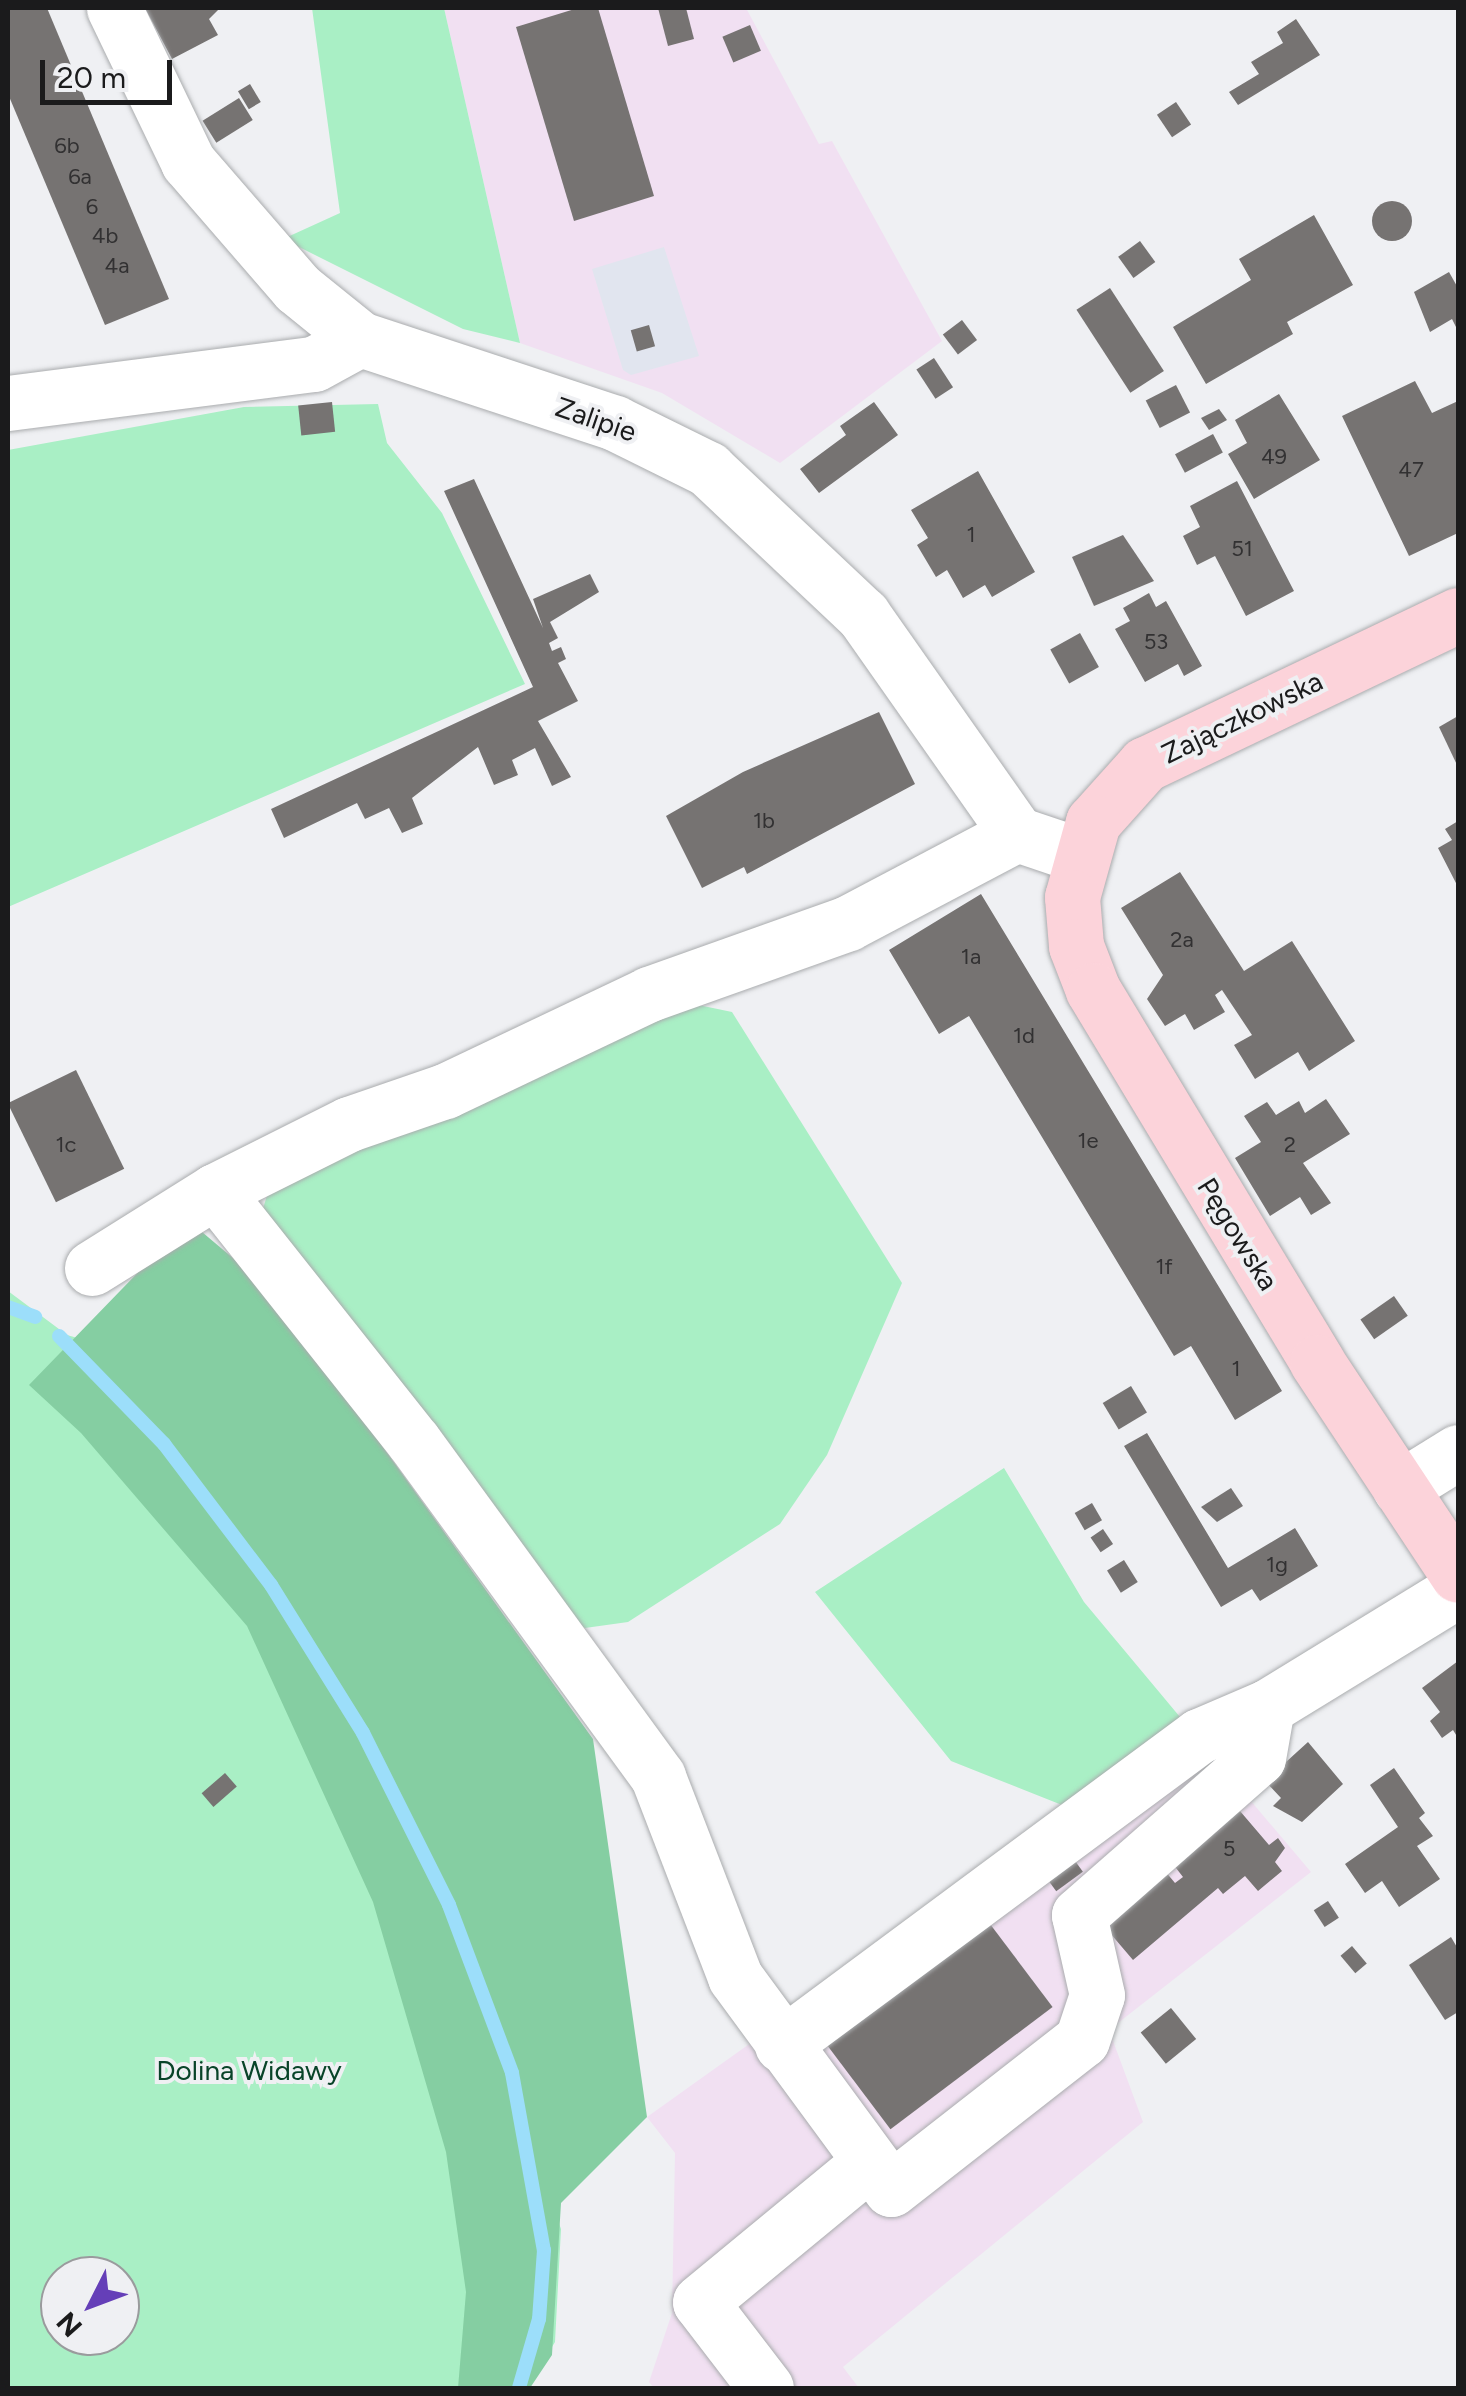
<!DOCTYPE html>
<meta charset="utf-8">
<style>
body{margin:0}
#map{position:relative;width:1466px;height:2396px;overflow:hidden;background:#eff0f3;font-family:Figtree,sans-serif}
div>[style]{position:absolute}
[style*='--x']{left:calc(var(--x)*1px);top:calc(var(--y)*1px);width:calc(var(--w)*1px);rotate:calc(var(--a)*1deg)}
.commercial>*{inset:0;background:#f1e0f2}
.built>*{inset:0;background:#e1e5ef}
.green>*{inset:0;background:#a9efc5}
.forest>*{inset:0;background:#85cea2}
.stream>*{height:14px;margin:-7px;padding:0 7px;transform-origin:7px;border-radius:7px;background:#9cdefa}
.building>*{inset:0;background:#767372;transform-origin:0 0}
.round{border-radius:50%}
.roads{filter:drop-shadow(0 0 2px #aaacae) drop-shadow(0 0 2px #aaacae)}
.minor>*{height:55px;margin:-27.5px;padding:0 27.5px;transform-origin:27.5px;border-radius:27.5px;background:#fff}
.major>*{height:55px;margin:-27.5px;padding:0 27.5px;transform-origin:27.5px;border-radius:27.5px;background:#fcd3da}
span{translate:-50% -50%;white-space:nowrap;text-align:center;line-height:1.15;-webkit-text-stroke:8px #eff0f3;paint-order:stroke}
.number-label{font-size:22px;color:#323132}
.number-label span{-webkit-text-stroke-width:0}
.street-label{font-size:28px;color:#1b1b1c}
.park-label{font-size:28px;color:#094429}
.frame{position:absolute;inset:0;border:10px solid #1b1b1c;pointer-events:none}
.north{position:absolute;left:40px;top:2256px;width:100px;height:100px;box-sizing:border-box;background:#eff0f3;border:2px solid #9a9b9d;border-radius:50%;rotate:228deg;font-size:28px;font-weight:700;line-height:40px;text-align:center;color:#1b1b1c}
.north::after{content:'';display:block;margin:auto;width:35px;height:45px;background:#653fb8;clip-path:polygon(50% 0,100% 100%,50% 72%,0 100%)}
.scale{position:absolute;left:40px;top:60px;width:132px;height:45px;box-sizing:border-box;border:5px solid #1b1b1c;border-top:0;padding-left:12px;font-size:30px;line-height:35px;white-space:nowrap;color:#1b1b1c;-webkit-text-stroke:8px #eff0f3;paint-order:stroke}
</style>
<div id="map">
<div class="commercial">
<div style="clip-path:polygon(444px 8px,746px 8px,819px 144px,832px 141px,942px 341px,780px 463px,662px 393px,520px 343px)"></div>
<div style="clip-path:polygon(1190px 1729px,1311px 1872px,1109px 2030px,1143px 2122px,843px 2367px,859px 2388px,654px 2388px,649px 2382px,672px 2313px,675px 2153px,647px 2117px)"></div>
</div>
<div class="built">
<div style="clip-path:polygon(664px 247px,699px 356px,631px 375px,623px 370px,592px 269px)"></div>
</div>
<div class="green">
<div style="clip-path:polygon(312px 8px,444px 8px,520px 343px,463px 329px,283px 239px,340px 213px)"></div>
<div style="clip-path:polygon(378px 404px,387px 443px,442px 513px,525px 684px,8px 907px,8px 450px,244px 407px)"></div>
<div style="clip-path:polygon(684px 1002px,732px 1012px,902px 1283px,827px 1455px,780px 1524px,628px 1622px,585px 1628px,559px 1615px,262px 1212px,271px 1182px)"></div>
<div style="clip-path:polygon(evenodd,8px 1291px,67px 1335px,109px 1347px,417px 1818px,561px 2229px,555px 2342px,527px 2388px,8px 2388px,8px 1291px,60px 2276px,120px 2276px,120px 2336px,60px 2336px,60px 2276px)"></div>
<div style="clip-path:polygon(1004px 1468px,1084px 1602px,1190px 1729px,1072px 1809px,951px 1761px,815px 1592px)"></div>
</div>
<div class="forest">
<div style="clip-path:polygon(202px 1232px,240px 1264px,339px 1386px,593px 1739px,647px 2117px,561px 2203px,552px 2355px,530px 2388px,458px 2388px,466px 2292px,446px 2152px,373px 1902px,247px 1626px,81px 1433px,29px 1385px,151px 1259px)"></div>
</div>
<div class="stream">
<div style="--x:8;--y:1307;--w:29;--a:20"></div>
<div style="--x:59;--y:1336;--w:151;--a:45.8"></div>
<div style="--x:164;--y:1444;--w:177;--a:52.8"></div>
<div style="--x:271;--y:1585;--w:174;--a:58.1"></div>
<div style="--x:363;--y:1733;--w:192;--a:63.4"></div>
<div style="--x:449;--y:1905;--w:179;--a:69.4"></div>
<div style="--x:512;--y:2073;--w:180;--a:79.8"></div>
<div style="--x:544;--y:2250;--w:69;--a:94.1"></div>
<div style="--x:539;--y:2319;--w:72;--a:106.2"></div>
</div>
<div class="building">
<div style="clip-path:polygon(8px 8px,47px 8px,169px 299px,105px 325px,8px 94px)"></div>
<div style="clip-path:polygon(145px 8px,220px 8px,209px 19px,218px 35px,172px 59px)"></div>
<div style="clip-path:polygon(578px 8px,598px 8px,654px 196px,574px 221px,516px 27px)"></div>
<div style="clip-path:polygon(658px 8px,686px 8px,694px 39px,668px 46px)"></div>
<div style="clip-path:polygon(1296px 19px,1320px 55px,1238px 105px,1229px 92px,1259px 74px,1251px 62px,1283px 43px,1277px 32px)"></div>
<div style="left:750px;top:25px;width:28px;height:30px;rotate:67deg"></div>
<div style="left:250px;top:84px;width:21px;height:14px;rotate:59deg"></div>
<div style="left:239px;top:98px;width:26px;height:43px;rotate:58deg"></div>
<div style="left:1176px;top:102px;width:27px;height:23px;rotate:56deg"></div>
<div class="round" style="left:1372px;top:201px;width:40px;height:40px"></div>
<div style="clip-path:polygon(1314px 215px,1353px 285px,1287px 322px,1293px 334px,1206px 384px,1173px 327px,1251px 280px,1239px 259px)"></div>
<div style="left:1140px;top:241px;width:26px;height:27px;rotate:54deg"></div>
<div style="clip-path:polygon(1449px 272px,1458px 288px,1458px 331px,1452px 319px,1430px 332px,1414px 292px)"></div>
<div style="left:1110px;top:288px;width:99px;height:40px;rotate:57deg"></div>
<div style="left:962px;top:320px;width:25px;height:24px;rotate:53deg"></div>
<div style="left:649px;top:325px;width:22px;height:19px;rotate:74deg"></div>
<div style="left:934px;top:358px;width:35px;height:21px;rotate:57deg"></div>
<div style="clip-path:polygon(1415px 381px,1432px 413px,1458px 401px,1458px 533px,1409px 556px,1342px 416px)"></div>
<div style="left:1176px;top:385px;width:31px;height:34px;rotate:63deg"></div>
<div style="clip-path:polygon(1279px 394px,1320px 460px,1254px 499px,1228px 454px,1247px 443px,1235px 420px)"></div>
<div style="left:332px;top:402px;width:30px;height:34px;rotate:84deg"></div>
<div style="clip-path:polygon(874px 402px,898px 435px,819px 493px,800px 469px,846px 435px,840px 426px)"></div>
<div style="clip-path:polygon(1219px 409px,1227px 420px,1209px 430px,1201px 418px)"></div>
<div style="left:1213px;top:434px;width:21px;height:43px;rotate:62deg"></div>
<div style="clip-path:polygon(978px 471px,1035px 572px,992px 597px,985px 585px,963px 598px,947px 570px,936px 577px,917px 545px,928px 538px,911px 510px)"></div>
<div style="clip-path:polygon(474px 479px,543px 628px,533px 599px,590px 574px,599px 592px,550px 622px,558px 638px,549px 643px,552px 651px,561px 647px,566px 659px,558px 663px,578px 701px,538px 721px,571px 777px,552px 786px,535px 748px,512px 760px,518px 775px,494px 785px,478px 747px,412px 798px,423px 824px,402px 833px,389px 808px,365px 819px,357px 803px,284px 838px,271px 809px,533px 687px,444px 491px)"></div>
<div style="clip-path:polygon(1237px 481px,1294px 591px,1246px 616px,1215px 556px,1197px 565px,1183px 536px,1200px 527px,1190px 506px)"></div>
<div style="clip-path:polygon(1123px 535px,1154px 581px,1094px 606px,1072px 557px)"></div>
<div style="clip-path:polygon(1149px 593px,1156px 607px,1166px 601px,1202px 666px,1184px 676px,1178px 664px,1145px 682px,1115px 629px,1130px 621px,1123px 608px)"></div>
<div style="left:1080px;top:633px;width:39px;height:34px;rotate:61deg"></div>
<div style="clip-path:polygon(879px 712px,915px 784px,747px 874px,744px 867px,702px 888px,666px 816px,743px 772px)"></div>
<div style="clip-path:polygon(1458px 716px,1458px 767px,1439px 727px)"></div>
<div style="clip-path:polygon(1458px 821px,1458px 887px,1438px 848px,1452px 840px,1445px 829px)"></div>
<div style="clip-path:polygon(1180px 872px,1244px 971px,1292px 941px,1355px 1041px,1309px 1071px,1298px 1052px,1255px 1079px,1234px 1045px,1252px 1035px,1222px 990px,1215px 995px,1225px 1012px,1194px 1030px,1185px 1014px,1165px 1026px,1147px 999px,1163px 975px,1121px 908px)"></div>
<div style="clip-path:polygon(981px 894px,1282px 1391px,1235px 1420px,1191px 1346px,1174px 1356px,969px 1016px,939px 1034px,889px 950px)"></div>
<div style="left:76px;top:1070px;width:110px;height:76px;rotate:64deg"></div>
<div style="clip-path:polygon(1326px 1099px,1350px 1134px,1303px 1163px,1331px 1203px,1311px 1215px,1300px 1197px,1270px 1216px,1235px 1158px,1261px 1142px,1244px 1116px,1267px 1102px,1276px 1115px,1299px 1101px,1305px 1113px)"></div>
<div style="left:1394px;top:1296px;width:24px;height:41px;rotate:55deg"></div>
<div style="left:1131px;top:1386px;width:31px;height:33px;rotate:59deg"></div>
<div style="clip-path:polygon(1147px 1433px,1228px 1568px,1295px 1528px,1318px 1566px,1260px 1601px,1252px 1589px,1221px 1607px,1124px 1446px)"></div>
<div style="clip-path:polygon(1231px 1488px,1243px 1506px,1217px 1522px,1201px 1507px)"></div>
<div style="left:1092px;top:1503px;width:20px;height:20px;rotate:60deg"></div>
<div style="left:1103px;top:1529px;width:18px;height:15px;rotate:56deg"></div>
<div style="left:1124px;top:1560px;width:26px;height:20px;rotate:58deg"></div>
<div style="clip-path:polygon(1458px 1661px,1458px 1738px,1453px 1730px,1442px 1738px,1430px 1721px,1440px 1712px,1422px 1688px)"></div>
<div style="clip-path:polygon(1308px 1742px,1343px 1784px,1302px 1822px,1273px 1806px,1281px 1798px,1265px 1781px)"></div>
<div style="clip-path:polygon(1394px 1768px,1425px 1813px,1419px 1818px,1433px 1836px,1417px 1846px,1440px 1879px,1399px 1907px,1382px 1881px,1365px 1893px,1345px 1864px,1398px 1827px,1370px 1785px)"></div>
<div style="left:225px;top:1773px;width:18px;height:31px;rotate:49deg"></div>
<div style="clip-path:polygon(1234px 1804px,1269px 1845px,1278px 1838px,1285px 1848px,1275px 1862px,1282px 1871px,1258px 1891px,1245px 1876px,1223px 1894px,1218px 1888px,1133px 1960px,1098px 1919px,1165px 1871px,1175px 1883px,1183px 1877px,1169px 1859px)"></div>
<div style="left:1070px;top:1854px;width:22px;height:33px;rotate:54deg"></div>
<div style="left:1328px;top:1901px;width:20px;height:17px;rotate:57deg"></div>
<div style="left:984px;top:1916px;width:114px;height:203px;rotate:53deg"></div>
<div style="clip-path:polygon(1451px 1937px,1458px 1949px,1458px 2012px,1445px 2020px,1409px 1965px)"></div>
<div style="left:1352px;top:1946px;width:23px;height:15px;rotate:50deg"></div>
<div style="left:1171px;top:2008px;width:40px;height:39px;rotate:51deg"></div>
</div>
<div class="roads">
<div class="minor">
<div style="--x:114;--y:8;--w:171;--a:64.3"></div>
<div style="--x:188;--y:162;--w:167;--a:49.1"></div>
<div style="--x:297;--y:288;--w:81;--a:39"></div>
<div style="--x:360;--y:339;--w:268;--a:18.2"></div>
<div style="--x:615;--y:423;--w:104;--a:26.3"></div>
<div style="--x:708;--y:469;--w:213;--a:43.3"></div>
<div style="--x:863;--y:615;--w:268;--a:54.9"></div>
<div style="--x:1017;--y:834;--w:65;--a:18.7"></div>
<div style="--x:8;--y:403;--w:308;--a:-7.3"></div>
<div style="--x:314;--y:364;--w:52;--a:-28.5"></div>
<div style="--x:215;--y:1191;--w:320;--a:51.6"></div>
<div style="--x:414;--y:1442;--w:414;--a:53.9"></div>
<div style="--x:658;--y:1777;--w:214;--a:68.9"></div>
<div style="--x:735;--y:1977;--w:263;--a:53.7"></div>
<div style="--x:891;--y:2189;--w:242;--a:-38"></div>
<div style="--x:1082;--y:2040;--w:47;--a:-71.6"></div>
<div style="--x:1097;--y:1995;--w:82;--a:-102.7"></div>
<div style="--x:1079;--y:1915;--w:238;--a:-41.3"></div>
<div style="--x:1258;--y:1758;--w:52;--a:-80"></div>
<div style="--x:92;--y:1268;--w:145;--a:-32"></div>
<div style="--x:215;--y:1191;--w:150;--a:-26.6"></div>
<div style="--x:349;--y:1124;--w:102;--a:-19"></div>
<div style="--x:445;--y:1091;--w:226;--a:-25.4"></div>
<div style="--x:649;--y:994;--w:211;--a:-19.6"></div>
<div style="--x:848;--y:923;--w:191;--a:-27.8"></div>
<div style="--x:1400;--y:1488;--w:68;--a:-31.8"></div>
<div style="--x:782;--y:2045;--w:519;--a:-36.54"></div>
<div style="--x:1199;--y:1736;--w:74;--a:-23.1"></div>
<div style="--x:1267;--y:1707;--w:224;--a:-31.5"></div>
<div style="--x:766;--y:2388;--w:108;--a:-127.5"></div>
<div style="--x:700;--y:2302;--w:220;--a:-39.5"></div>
</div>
<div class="major">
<div style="--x:1458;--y:615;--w:347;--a:154.5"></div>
<div style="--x:1145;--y:764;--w:78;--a:131.9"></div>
<div style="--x:1093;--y:822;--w:78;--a:105.6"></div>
<div style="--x:1072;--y:897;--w:49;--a:85.3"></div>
<div style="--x:1076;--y:946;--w:47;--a:68.9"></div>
<div style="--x:1093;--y:990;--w:434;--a:58.9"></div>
<div style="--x:1317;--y:1362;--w:255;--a:56.5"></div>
</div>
</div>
<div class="number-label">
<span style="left:67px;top:146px">6b</span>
<span style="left:80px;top:177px">6a</span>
<span style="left:92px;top:207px">6</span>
<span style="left:105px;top:236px">4b</span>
<span style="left:117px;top:266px">4a</span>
<span style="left:1274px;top:457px">49</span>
<span style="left:1411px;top:470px">47</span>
<span style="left:971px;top:535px">1</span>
<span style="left:1242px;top:549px">51</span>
<span style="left:1156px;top:642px">53</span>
<span style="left:764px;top:821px">1b</span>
<span style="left:1182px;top:940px">2a</span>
<span style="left:971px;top:957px">1a</span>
<span style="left:1024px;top:1036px">1d</span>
<span style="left:1088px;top:1141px">1e</span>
<span style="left:66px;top:1145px">1c</span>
<span style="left:1290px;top:1145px">2</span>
<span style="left:1164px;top:1267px">1f</span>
<span style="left:1236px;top:1369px">1</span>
<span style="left:1277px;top:1565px">1g</span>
<span style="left:1229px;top:1849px">5</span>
</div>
<div class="street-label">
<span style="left:596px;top:419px;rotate:19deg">Zalipie</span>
<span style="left:1242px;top:717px;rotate:-26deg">Zajączkowska</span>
<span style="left:1238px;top:1234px;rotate:58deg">Pęgowska</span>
</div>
<div class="park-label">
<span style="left:249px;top:2070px">Dolina Widawy</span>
</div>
<div class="frame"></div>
<div class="north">N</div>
<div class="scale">20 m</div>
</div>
